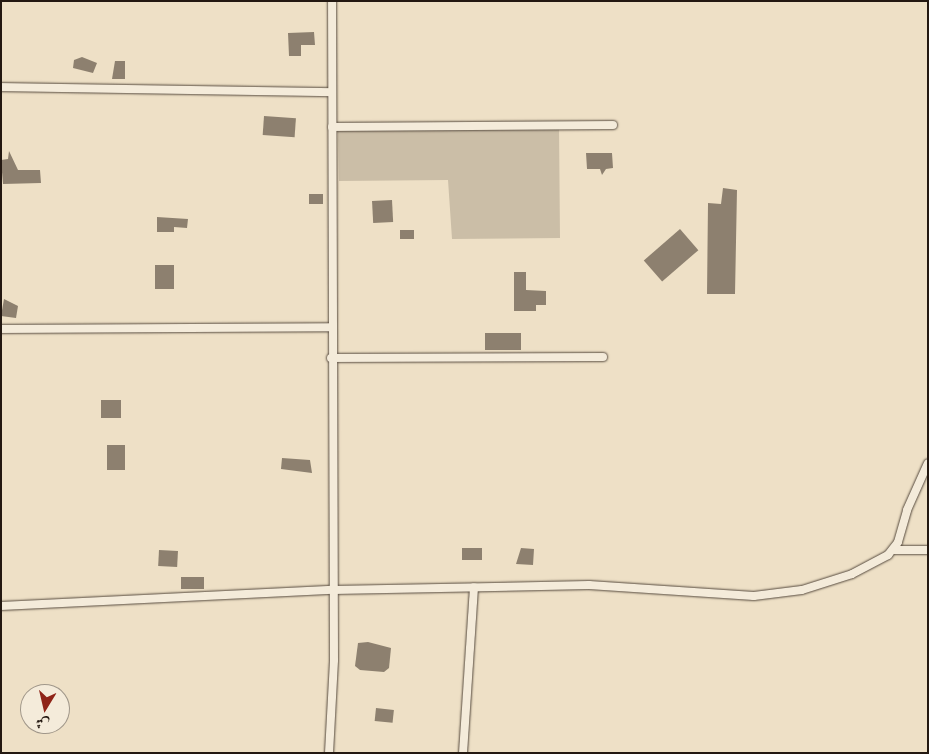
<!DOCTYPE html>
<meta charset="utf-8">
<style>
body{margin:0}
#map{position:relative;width:929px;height:754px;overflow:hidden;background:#eee0c6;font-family:"IM FELL DW Pica",Amiri,serif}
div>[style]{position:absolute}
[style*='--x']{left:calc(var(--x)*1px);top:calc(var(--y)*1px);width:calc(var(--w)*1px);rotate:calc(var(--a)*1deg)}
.green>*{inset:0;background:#cbbea7}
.building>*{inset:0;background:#8d806f;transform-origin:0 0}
.roads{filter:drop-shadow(0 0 1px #564a3e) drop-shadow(0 0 1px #564a3e)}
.minor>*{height:8px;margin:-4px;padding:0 4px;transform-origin:4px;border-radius:4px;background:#f4ebda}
span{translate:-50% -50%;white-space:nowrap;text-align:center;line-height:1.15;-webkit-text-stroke:4px #f4ebda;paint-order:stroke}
.frame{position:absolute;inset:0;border:2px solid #231811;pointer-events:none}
.north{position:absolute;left:20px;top:684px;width:50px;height:50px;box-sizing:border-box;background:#f4ebda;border:1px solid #a0978a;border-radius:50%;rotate:189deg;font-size:14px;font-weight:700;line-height:20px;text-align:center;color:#231811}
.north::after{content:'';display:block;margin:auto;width:18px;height:22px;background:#8f2418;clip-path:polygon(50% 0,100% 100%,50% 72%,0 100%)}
</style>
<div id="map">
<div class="green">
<div style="clip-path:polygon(559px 125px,560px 238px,452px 239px,448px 180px,339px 181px,338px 127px)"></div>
</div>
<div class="building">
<div style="clip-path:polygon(314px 32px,315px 45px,301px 45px,301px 56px,289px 56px,288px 33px)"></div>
<div style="clip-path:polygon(82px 57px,97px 63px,93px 73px,73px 68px,74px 60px)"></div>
<div style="clip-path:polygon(115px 61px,125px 61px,125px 79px,112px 79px)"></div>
<div style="left:264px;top:116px;width:32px;height:19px;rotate:4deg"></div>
<div style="clip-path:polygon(9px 151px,18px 170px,40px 170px,41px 183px,3px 184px,1px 160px,8px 159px)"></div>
<div style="clip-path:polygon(586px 153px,612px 153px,613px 168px,606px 169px,602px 175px,600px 169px,587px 169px)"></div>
<div style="clip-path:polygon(723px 188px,737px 190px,735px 294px,707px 294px,708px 203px,721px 204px)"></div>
<div style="left:309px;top:194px;width:14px;height:10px"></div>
<div style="left:392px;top:200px;width:22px;height:20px;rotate:87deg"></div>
<div style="clip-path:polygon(157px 217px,188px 219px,187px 228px,174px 227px,174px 232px,157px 232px)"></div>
<div style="left:680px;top:229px;width:28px;height:48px;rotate:49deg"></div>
<div style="left:400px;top:230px;width:14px;height:9px"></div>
<div style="left:155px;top:265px;width:19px;height:24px"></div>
<div style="clip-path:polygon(514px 272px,526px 272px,526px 290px,546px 291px,546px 305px,536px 305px,536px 311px,514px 311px)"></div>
<div style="clip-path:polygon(4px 299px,18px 306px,16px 318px,1px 316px)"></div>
<div style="left:485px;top:333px;width:36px;height:17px"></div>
<div style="left:101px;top:400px;width:20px;height:18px"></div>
<div style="left:107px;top:445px;width:18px;height:25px"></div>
<div style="clip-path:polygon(282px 458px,310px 460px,312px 473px,281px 469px)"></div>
<div style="left:462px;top:548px;width:20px;height:12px"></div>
<div style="clip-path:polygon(521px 548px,534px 549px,533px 565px,516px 564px)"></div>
<div style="left:159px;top:550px;width:19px;height:16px;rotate:3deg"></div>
<div style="left:181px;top:577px;width:23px;height:12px"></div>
<div style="clip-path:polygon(368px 642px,391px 648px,389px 668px,384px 672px,360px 670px,355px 666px,358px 643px)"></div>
<div style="left:376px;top:708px;width:18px;height:13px;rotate:6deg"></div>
</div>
<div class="roads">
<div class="minor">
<div style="--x:1;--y:87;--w:331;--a:0.9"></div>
<div style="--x:332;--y:127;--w:281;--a:-0.4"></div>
<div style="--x:1;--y:329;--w:330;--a:-0.3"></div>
<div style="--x:331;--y:358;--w:272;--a:-0.2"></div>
<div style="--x:893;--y:550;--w:35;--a:0"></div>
<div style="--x:1;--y:606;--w:332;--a:-2.8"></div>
<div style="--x:333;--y:590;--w:256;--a:-1.1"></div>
<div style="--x:589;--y:585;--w:165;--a:3.8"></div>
<div style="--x:754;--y:596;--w:48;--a:-7.1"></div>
<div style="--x:802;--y:590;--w:52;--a:-17.7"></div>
<div style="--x:852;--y:574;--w:41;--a:-27.8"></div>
<div style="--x:888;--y:555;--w:16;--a:-52"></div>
<div style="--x:898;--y:542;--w:33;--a:-74"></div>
<div style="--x:907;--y:510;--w:51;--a:-65.9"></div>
<div style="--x:329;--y:753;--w:93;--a:-86.9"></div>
<div style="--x:334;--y:660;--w:659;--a:-90.17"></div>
<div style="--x:463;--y:753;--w:166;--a:-86.2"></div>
</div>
</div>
<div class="frame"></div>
<div class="north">ش</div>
</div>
